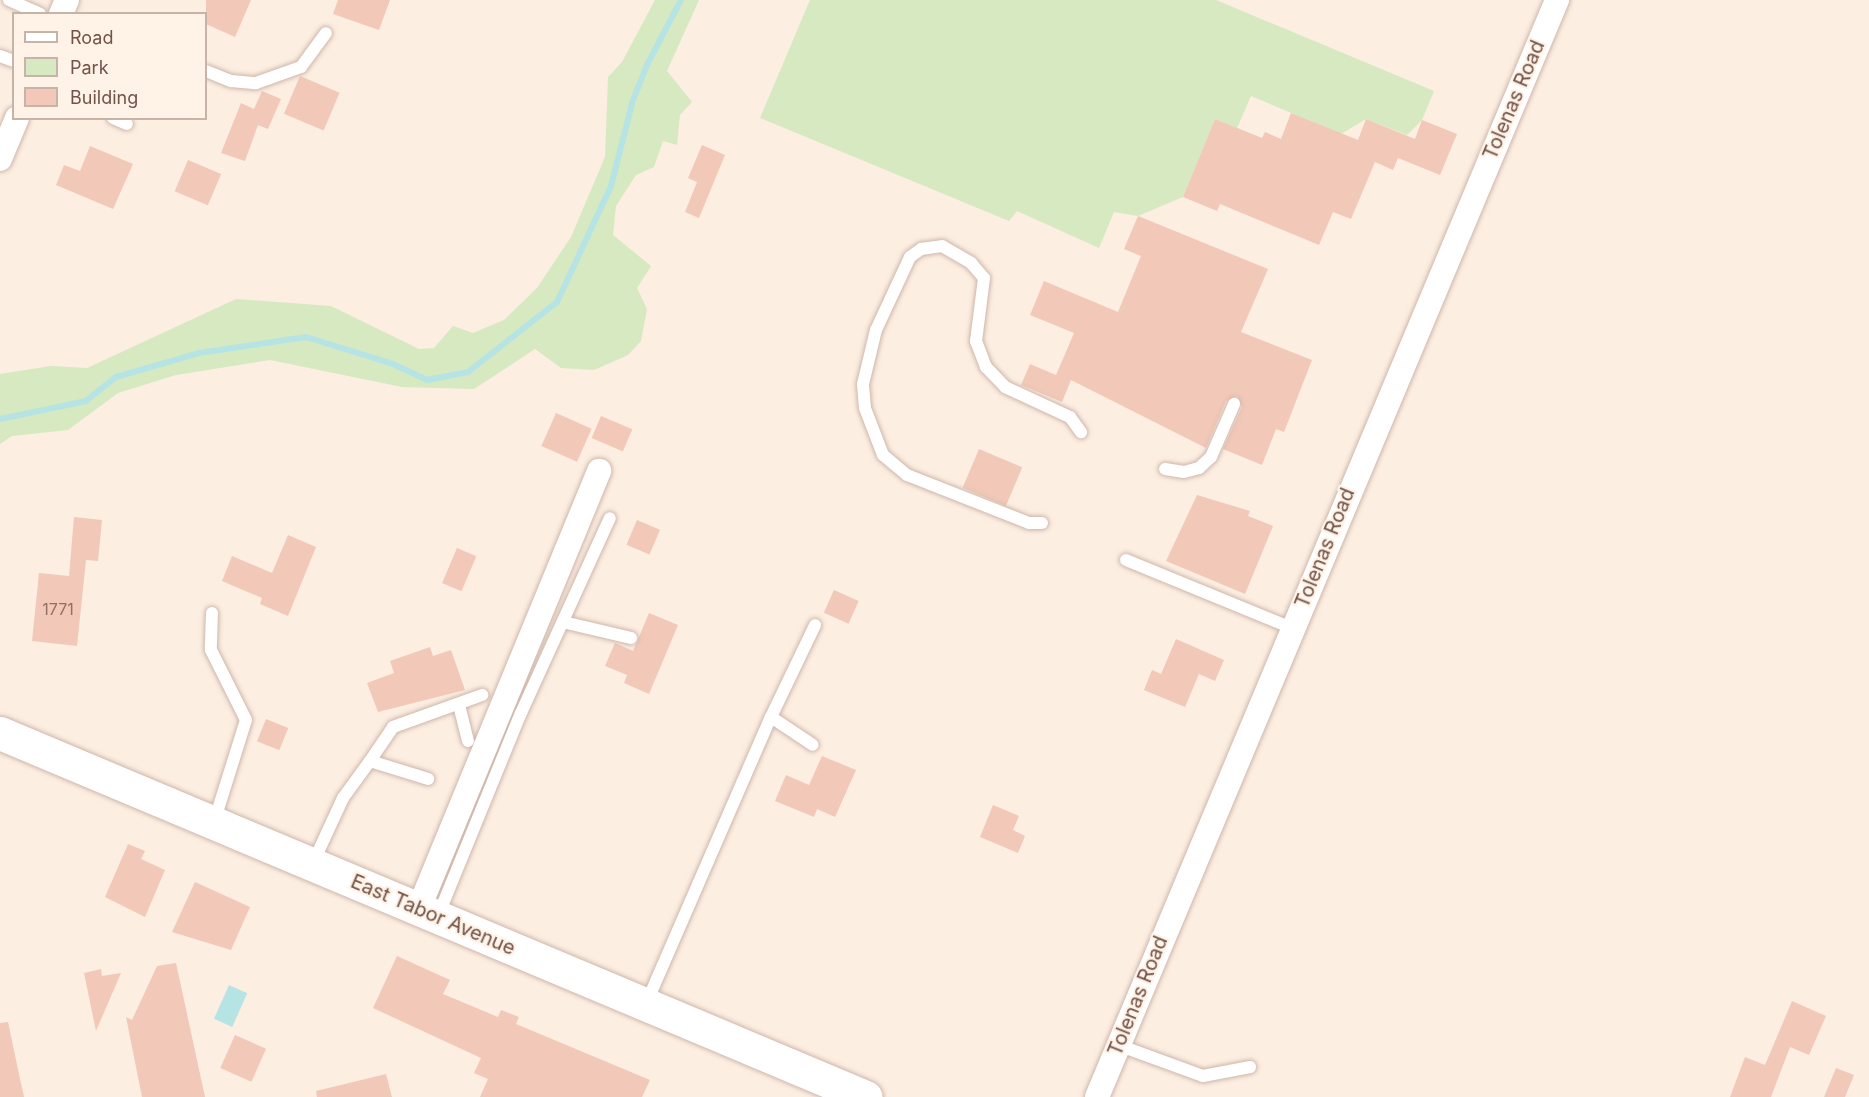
<!DOCTYPE html>
<style>
body{margin:0}
#map{position:relative;width:1869px;height:1097px;overflow:hidden;background:#fceee1;font-family:Inter,sans-serif}
div>[style]{position:absolute}
[style*='--x']{left:calc(var(--x)*1px);top:calc(var(--y)*1px);width:calc(var(--w)*1px);rotate:calc(var(--a)*1deg)}
.green>*{inset:0;background:#d6e9c0}
.water>*{inset:0;background:#b6e4e5;transform-origin:0 0}
.stream>*{height:6px;margin:-3px;padding:0 3px;transform-origin:3px;border-radius:3px;background:#b6e4e5}
.building>*{inset:0;background:#f2c8b8;transform-origin:0 0}
.roads{filter:drop-shadow(0 0 2px #cfb6ab) drop-shadow(0 0 2px #cfb6ab)}
.service>*{height:12px;margin:-6px;padding:0 6px;transform-origin:6px;border-radius:6px;background:#fff}
.minor>*{height:24px;margin:-12px;padding:0 12px;transform-origin:12px;border-radius:12px;background:#fff}
.secondary>*{height:33px;margin:-16.5px;padding:0 16.5px;transform-origin:16.5px;border-radius:16.5px;background:#fff}
span{translate:-50% -50%;white-space:nowrap;text-align:center;line-height:1.15;-webkit-text-stroke:4.5px #fff3e7;paint-order:stroke}
.number-label{font-size:16px;color:#937064}
.number-label span{-webkit-text-stroke-width:0}
.street-label{font-size:20px;color:#735248}
.legend{position:absolute;left:12px;top:12px;width:195px;height:108px;box-sizing:border-box;background:#fff3e7;border:2px solid #c7b3a7;margin:0;padding:8px 10px;list-style:none;font-size:18px;color:#735248}
.legend li{display:flex;align-items:center;gap:12px;height:30px}
.legend b{width:30px;border:2px solid #c7b3a7}
</style>
<div id="map">
<div class="green">
<div style="clip-path:polygon(655px 0,699px 0,667px 71px,692px 102px,680px 115px,677px 145px,663px 141px,654px 167px,636px 175px,616px 206px,613px 235px,651px 266px,637px 288px,647px 309px,641px 341px,628px 355px,594px 370px,561px 368px,535px 349px,474px 389px,402px 387px,270px 360px,176px 375px,118px 393px,68px 430px,12px 436px,0 444px,0 374px,51px 366px,87px 368px,236px 299px,331px 306px,419px 349px,434px 348px,453px 326px,473px 333px,504px 320px,537px 288px,571px 237px,605px 157px,608px 77px,622px 62px)"></div>
<div style="clip-path:polygon(810px 0,1216px 0,1434px 91px,1422px 120px,1407px 135px,1366px 119px,1341px 134px,1251px 96px,1237px 128px,1215px 119px,1183px 197px,1138px 216px,1114px 212px,1099px 248px,1017px 211px,1009px 221px,760px 118px)"></div>
</div>
<div class="water">
<div style="left:229px;top:985px;width:20px;height:37px;rotate:24deg"></div>
</div>
<div class="stream">
<div style="--x:0;--y:419;--w:88;--a:-11.8"></div>
<div style="--x:86;--y:401;--w:38;--a:-39"></div>
<div style="--x:116;--y:377;--w:86;--a:-16.1"></div>
<div style="--x:199;--y:353;--w:108;--a:-8.5"></div>
<div style="--x:306;--y:337;--w:91;--a:17.2"></div>
<div style="--x:393;--y:364;--w:38;--a:25"></div>
<div style="--x:427;--y:380;--w:42;--a:-11"></div>
<div style="--x:468;--y:372;--w:113;--a:-38.2"></div>
<div style="--x:557;--y:302;--w:128;--a:-65"></div>
<div style="--x:611;--y:186;--w:89;--a:-75.7"></div>
<div style="--x:633;--y:100;--w:40;--a:-68"></div>
<div style="--x:648;--y:63;--w:71;--a:-62.4"></div>
</div>
<div class="building">
<div style="clip-path:polygon(206px 0,251px 0,235px 37px,206px 24px)"></div>
<div style="clip-path:polygon(338px 0,390px 0,379px 30px,333px 14px)"></div>
<div style="left:300px;top:76px;width:43px;height:41px;rotate:23deg"></div>
<div style="clip-path:polygon(262px 91px,281px 99px,268px 129px,258px 125px,245px 161px,221px 153px,241px 103px,254px 109px)"></div>
<div style="clip-path:polygon(1291px 113px,1358px 140px,1366px 119px,1415px 139px,1422px 120px,1457px 134px,1440px 175px,1398px 158px,1393px 170px,1375px 162px,1351px 219px,1333px 212px,1319px 245px,1220px 204px,1217px 211px,1183px 197px,1215px 119px,1262px 138px,1265px 132px,1281px 139px)"></div>
<div style="clip-path:polygon(702px 145px,725px 155px,699px 218px,685px 212px,697px 182px,688px 178px)"></div>
<div style="clip-path:polygon(90px 146px,133px 164px,113px 209px,56px 185px,64px 165px,80px 171px)"></div>
<div style="left:188px;top:160px;width:36px;height:34px;rotate:23deg"></div>
<div style="clip-path:polygon(1138px 216px,1268px 269px,1241px 332px,1312px 360px,1284px 432px,1276px 429px,1262px 465px,1223px 449px,1242px 407px,1237px 396px,1226px 401px,1206px 448px,1071px 380px,1062px 402px,1021px 385px,1030px 364px,1056px 375px,1074px 333px,1030px 315px,1044px 281px,1118px 312px,1141px 256px,1124px 249px)"></div>
<div style="left:556px;top:413px;width:39px;height:36px;rotate:24deg"></div>
<div style="left:601px;top:416px;width:34px;height:24px;rotate:23deg"></div>
<div style="left:979px;top:449px;width:47px;height:42px;rotate:23deg"></div>
<div style="clip-path:polygon(1197px 495px,1250px 511px,1248px 516px,1273px 526px,1245px 594px,1166px 561px)"></div>
<div style="clip-path:polygon(74px 517px,102px 520px,98px 561px,86px 560px,77px 646px,32px 641px,39px 573px,69px 576px)"></div>
<div style="left:637px;top:520px;width:25px;height:27px;rotate:23deg"></div>
<div style="clip-path:polygon(288px 535px,316px 547px,288px 616px,260px 604px,262px 598px,222px 581px,232px 556px,272px 573px)"></div>
<div style="left:457px;top:548px;width:21px;height:38px;rotate:23deg"></div>
<div style="left:834px;top:590px;width:27px;height:25px;rotate:24deg"></div>
<div style="clip-path:polygon(649px 613px,678px 625px,649px 694px,624px 683px,627px 675px,605px 666px,615px 643px,633px 651px)"></div>
<div style="clip-path:polygon(1176px 639px,1224px 660px,1215px 681px,1199px 674px,1185px 707px,1144px 690px,1152px 670px,1161px 674px)"></div>
<div style="clip-path:polygon(430px 647px,433px 656px,451px 650px,465px 690px,378px 712px,367px 683px,394px 673px,390px 661px)"></div>
<div style="left:266px;top:719px;width:24px;height:24px;rotate:22deg"></div>
<div style="clip-path:polygon(822px 756px,856px 770px,835px 817px,817px 809px,814px 817px,775px 801px,786px 775px,809px 785px)"></div>
<div style="clip-path:polygon(993px 805px,1019px 816px,1013px 830px,1025px 836px,1018px 853px,980px 837px)"></div>
<div style="clip-path:polygon(128px 844px,145px 851px,141px 859px,165px 870px,145px 917px,105px 897px)"></div>
<div style="clip-path:polygon(195px 882px,250px 907px,231px 950px,172px 932px)"></div>
<div style="clip-path:polygon(397px 956px,450px 980px,443px 994px,498px 1017px,501px 1010px,519px 1017px,516px 1024px,650px 1080px,642px 1097px,480px 1097px,488px 1079px,474px 1073px,481px 1058px,373px 1008px)"></div>
<div style="clip-path:polygon(176px 963px,205px 1097px,142px 1097px,126px 1017px,132px 1020px,157px 966px)"></div>
<div style="clip-path:polygon(101px 969px,102px 976px,121px 973px,96px 1031px,84px 973px)"></div>
<div style="clip-path:polygon(1792px 1001px,1826px 1016px,1809px 1055px,1790px 1047px,1771px 1097px,1730px 1097px,1745px 1057px,1765px 1065px)"></div>
<div style="clip-path:polygon(8px 1022px,20px 1079px,24px 1097px,0 1097px,0 1023px)"></div>
<div style="left:235px;top:1035px;width:34px;height:36px;rotate:24deg"></div>
<div style="clip-path:polygon(1836px 1068px,1854px 1075px,1845px 1097px,1824px 1097px)"></div>
<div style="clip-path:polygon(386px 1074px,392px 1097px,317px 1097px,316px 1091px)"></div>
</div>
<div class="roads">
<div class="service">
<div style="--x:9;--y:0;--w:34;--a:24"></div>
<div style="--x:0;--y:56;--w:15;--a:20"></div>
<div style="--x:206;--y:71;--w:27;--a:22"></div>
<div style="--x:231;--y:81;--w:25;--a:5"></div>
<div style="--x:256;--y:83;--w:48;--a:-19.6"></div>
<div style="--x:301;--y:67;--w:42;--a:-53.7"></div>
<div style="--x:113;--y:118;--w:15;--a:23"></div>
<div style="--x:1165;--y:469;--w:19;--a:9"></div>
<div style="--x:1184;--y:472;--w:16;--a:-15"></div>
<div style="--x:1199;--y:468;--w:16;--a:-43"></div>
<div style="--x:1211;--y:457;--w:58;--a:-66.5"></div>
<div style="--x:1042;--y:523;--w:13;--a:180"></div>
<div style="--x:1029;--y:523;--w:131;--a:-158.5"></div>
<div style="--x:907;--y:475;--w:31;--a:-140"></div>
<div style="--x:883;--y:455;--w:50;--a:-111"></div>
<div style="--x:865;--y:408;--w:24;--a:-95"></div>
<div style="--x:863;--y:384;--w:56;--a:-76.5"></div>
<div style="--x:876;--y:330;--w:81;--a:-65"></div>
<div style="--x:910;--y:257;--w:14;--a:-36"></div>
<div style="--x:921;--y:249;--w:21;--a:-8"></div>
<div style="--x:942;--y:246;--w:34;--a:30"></div>
<div style="--x:971;--y:263;--w:20;--a:49"></div>
<div style="--x:984;--y:278;--w:64;--a:97.2"></div>
<div style="--x:976;--y:341;--w:28;--a:69"></div>
<div style="--x:986;--y:367;--w:28;--a:46"></div>
<div style="--x:1005;--y:387;--w:72;--a:24.8"></div>
<div style="--x:1070;--y:417;--w:19;--a:54"></div>
<div style="--x:1126;--y:560;--w:179;--a:22.3"></div>
<div style="--x:212;--y:613;--w:37;--a:92"></div>
<div style="--x:211;--y:650;--w:78;--a:63.4"></div>
<div style="--x:246;--y:720;--w:107;--a:107.4"></div>
<div style="--x:563;--y:622;--w:70;--a:13.2"></div>
<div style="--x:459;--y:705;--w:37;--a:76"></div>
<div style="--x:771;--y:717;--w:102;--a:-64.4"></div>
<div style="--x:370;--y:761;--w:41;--a:-55.9"></div>
<div style="--x:393;--y:727;--w:95;--a:-19.8"></div>
<div style="--x:313;--y:863;--w:72;--a:-65.2"></div>
<div style="--x:343;--y:798;--w:46;--a:-53.9"></div>
<div style="--x:370;--y:761;--w:61;--a:17.2"></div>
<div style="--x:438;--y:916;--w:219;--a:-67.8"></div>
<div style="--x:521;--y:713;--w:214;--a:-65.5"></div>
<div style="--x:646;--y:1004;--w:313;--a:-66.5"></div>
<div style="--x:771;--y:717;--w:50;--a:33.7"></div>
<div style="--x:1118;--y:1045;--w:90;--a:20"></div>
<div style="--x:1203;--y:1076;--w:48;--a:-10.8"></div>
</div>
<div class="minor">
<div style="--x:61;--y:14;--w:15;--a:-67"></div>
<div style="--x:0;--y:159;--w:44;--a:-67.5"></div>
<div style="--x:419;--y:908;--w:473;--a:-67.6"></div>
<div style="--x:1097;--y:1097;--w:1190;--a:-67.25"></div>
</div>
<div class="secondary">
<div style="--x:0;--y:733;--w:939;--a:22.8"></div>
</div>
</div>
<div class="number-label">
<span style="left:58px;top:609px">1771</span>
</div>
<div class="street-label">
<span style="left:1514px;top:100px;rotate:-67deg">Tolenas Road</span>
<span style="left:1325px;top:548px;rotate:-68deg">Tolenas Road</span>
<span style="left:433px;top:915px;rotate:23deg">East Tabor Avenue</span>
<span style="left:1138px;top:996px;rotate:-68deg">Tolenas Road</span>
</div>
<ul class="legend">
<li><b style="height:8px;background:#fff"></b>Road</li>
<li><b style="height:16px;background:#d6e9c0"></b>Park</li>
<li><b style="height:16px;background:#f2c8b8"></b>Building</li>
</ul>
</div>
